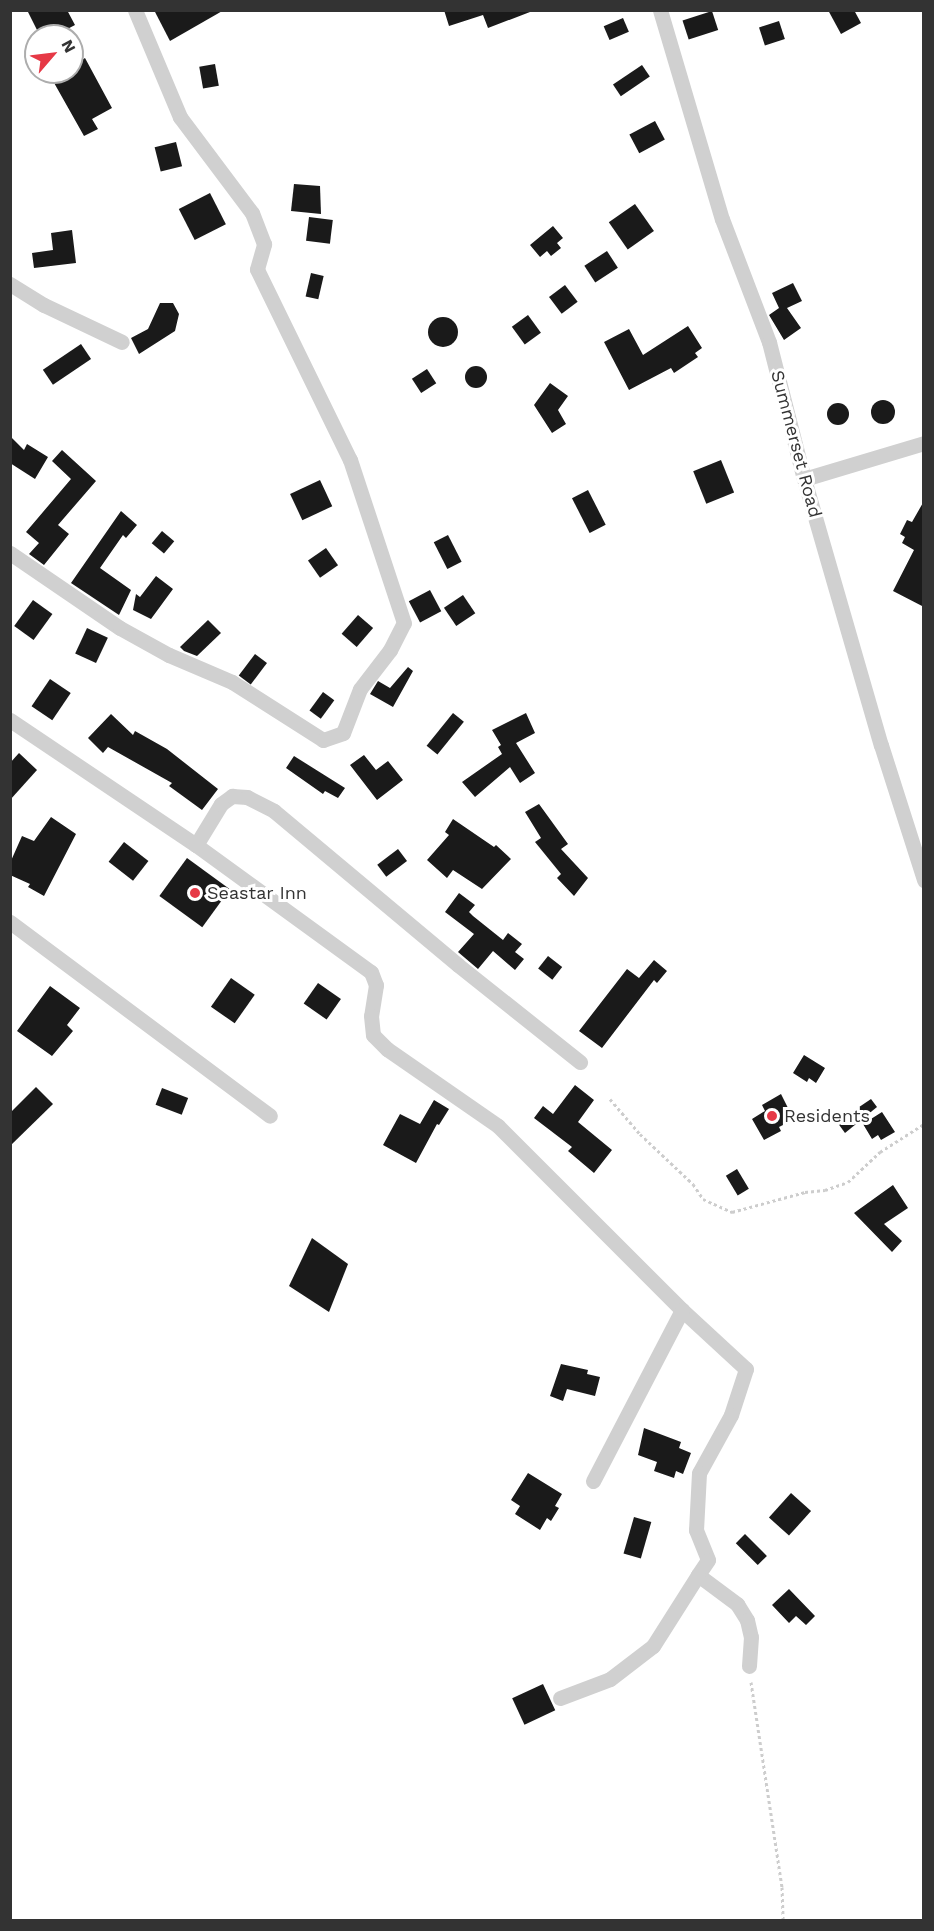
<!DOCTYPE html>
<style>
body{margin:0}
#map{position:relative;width:934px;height:1931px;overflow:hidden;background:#fff;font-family:"Work Sans",sans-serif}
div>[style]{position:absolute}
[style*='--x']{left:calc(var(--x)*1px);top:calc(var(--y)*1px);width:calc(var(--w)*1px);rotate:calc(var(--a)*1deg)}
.building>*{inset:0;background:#1a1a1a;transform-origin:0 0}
.round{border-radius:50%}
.path>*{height:3px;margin-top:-1.5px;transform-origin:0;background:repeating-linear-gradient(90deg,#cdcdcd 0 3px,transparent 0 6px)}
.street>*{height:15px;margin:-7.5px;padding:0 7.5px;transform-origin:7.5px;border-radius:7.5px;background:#d0d0d0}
.dots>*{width:16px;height:16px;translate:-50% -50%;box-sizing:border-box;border:3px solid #fff;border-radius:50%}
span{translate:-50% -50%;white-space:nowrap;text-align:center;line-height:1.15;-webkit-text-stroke:6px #fff;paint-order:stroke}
.street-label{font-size:18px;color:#333}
.poi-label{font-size:18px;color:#333}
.left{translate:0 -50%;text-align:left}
.frame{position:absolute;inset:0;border:12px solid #333;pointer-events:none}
.north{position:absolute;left:24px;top:24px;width:60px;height:60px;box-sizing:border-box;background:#fff;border:2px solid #adadad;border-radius:50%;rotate:62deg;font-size:16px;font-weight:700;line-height:24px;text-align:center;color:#333}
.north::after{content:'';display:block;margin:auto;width:21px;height:27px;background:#e63946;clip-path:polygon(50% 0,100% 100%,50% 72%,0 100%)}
</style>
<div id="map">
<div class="building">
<div style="clip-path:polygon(27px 10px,67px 10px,75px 25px,56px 35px,54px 30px,40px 36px)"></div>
<div style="clip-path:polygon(154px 10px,224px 10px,170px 41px)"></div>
<div style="clip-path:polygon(444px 10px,530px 10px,530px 12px,488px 28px,483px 15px,449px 26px)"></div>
<div style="clip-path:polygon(828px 10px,854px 10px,861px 23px,841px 34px)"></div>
<div style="left:712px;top:11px;width:20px;height:31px;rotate:72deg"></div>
<div style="left:623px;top:18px;width:15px;height:21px;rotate:67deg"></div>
<div style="left:779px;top:21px;width:19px;height:21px;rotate:72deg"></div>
<div style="clip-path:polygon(85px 58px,112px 108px,92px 119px,98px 129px,84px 136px,53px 81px,72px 72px,72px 66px)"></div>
<div style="left:215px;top:64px;width:22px;height:16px;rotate:80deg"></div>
<div style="left:642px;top:65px;width:14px;height:35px;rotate:56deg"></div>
<div style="left:655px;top:121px;width:21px;height:29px;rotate:62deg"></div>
<div style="left:176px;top:142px;width:25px;height:22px;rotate:76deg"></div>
<div style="clip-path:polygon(294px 184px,320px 186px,321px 214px,291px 211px)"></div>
<div style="left:210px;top:193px;width:35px;height:35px;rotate:63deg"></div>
<div style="left:635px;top:204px;width:33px;height:32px;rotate:55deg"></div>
<div style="left:309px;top:217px;width:24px;height:24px;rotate:7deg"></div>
<div style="clip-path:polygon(553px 226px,563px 238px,557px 243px,561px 248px,551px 256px,547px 251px,540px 257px,530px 245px)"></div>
<div style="clip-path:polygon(72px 230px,76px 263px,34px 268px,32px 253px,53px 250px,51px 233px)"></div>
<div style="left:607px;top:251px;width:20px;height:27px;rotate:57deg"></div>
<div style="left:311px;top:273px;width:13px;height:24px;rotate:13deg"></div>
<div style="clip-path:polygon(793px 283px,802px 301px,787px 308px,801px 328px,784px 340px,769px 315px,779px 308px,772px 293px)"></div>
<div style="left:565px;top:285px;width:21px;height:20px;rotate:53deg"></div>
<div style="clip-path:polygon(160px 303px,173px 303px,179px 314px,175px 331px,139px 354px,131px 338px,148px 329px)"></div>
<div style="left:528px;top:315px;width:22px;height:20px;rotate:54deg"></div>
<div class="round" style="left:428px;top:317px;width:30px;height:30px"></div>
<div style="clip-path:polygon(688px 326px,702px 348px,695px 353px,698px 357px,674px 373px,671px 368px,629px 390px,604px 342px,629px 329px,643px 355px)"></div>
<div style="left:81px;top:344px;width:18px;height:46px;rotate:56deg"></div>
<div class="round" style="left:465px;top:366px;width:22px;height:22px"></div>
<div style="left:427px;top:369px;width:17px;height:18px;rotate:57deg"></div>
<div style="clip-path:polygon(550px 383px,568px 396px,558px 410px,566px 424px,552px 433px,534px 405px)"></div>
<div class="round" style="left:871px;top:400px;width:24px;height:24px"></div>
<div class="round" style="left:827px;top:403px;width:22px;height:22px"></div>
<div style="clip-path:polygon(10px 436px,24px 450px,27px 444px,48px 457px,35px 479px,10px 463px)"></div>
<div style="clip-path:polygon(62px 450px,96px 481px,58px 525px,69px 534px,44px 565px,29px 554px,39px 543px,26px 532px,71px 479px,52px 461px)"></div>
<div style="left:721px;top:460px;width:35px;height:30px;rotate:68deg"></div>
<div style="left:320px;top:480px;width:29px;height:33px;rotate:65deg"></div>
<div style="left:588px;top:490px;width:39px;height:18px;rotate:63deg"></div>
<div style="clip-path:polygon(924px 501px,924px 607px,893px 591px,914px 550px,902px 543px,905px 537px,900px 534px,907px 520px,912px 522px)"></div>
<div style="clip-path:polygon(121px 511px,137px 525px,126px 538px,123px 535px,100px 568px,131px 590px,119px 615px,71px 583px)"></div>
<div style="left:162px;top:531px;width:16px;height:16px;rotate:40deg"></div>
<div style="left:448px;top:535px;width:30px;height:16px;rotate:63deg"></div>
<div style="left:326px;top:548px;width:21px;height:22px;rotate:55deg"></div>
<div style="clip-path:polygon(156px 576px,173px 589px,151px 619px,133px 610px,136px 594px,140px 597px)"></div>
<div style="left:430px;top:590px;width:24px;height:24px;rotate:62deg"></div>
<div style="left:463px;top:595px;width:22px;height:23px;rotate:56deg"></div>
<div style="left:33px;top:600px;width:24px;height:32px;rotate:36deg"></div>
<div style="left:358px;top:615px;width:20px;height:25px;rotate:41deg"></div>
<div style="clip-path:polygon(208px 620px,221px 633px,197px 656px,184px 651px,180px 647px)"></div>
<div style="left:87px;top:628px;width:23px;height:28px;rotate:25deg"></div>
<div style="left:255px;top:654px;width:15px;height:27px;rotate:37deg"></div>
<div style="clip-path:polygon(408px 667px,413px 671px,393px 707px,370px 694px,378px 681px,390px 688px)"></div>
<div style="left:50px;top:679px;width:25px;height:33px;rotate:34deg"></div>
<div style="left:323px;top:692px;width:14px;height:23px;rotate:36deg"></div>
<div style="left:453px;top:713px;width:14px;height:42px;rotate:39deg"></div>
<div style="clip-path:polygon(526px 713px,535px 733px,516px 743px,535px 773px,520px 783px,510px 767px,475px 797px,462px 782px,502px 754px,498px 747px,501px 745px,492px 730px)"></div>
<div style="clip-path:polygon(111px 714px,133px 735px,135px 731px,167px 749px,218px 789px,202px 810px,169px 786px,172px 783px,108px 747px,103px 753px,88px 738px)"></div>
<div style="clip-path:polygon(19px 753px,37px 770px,10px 800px,10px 763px)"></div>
<div style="clip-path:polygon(364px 755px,376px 770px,388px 761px,403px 780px,377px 800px,350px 765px)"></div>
<div style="clip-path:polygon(294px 756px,345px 788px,338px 798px,325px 791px,323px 794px,286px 768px)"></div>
<div style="clip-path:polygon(539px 804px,568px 844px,561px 849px,588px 878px,574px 896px,557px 878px,561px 874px,535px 842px,541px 838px,525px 812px)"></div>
<div style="clip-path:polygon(51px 817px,76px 834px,44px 896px,28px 887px,30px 884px,10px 875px,10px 863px,22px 836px,34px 841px)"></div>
<div style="clip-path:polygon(453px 819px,494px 847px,496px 845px,511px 859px,482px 889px,453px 870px,447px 878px,427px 860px,449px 835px,445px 832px)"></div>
<div style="left:124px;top:842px;width:31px;height:25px;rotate:38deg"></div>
<div style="left:398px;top:849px;width:15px;height:26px;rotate:53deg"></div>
<div style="left:187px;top:858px;width:53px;height:47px;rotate:36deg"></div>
<div style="clip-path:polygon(459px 893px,475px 905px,469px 912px,473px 916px,503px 940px,508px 933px,522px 944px,515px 952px,524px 959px,515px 970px,493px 951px,478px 969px,458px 952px,474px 934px,445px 912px)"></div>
<div style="left:548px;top:956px;width:18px;height:16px;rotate:38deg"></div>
<div style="clip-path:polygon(654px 960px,667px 971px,657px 983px,654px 980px,602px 1048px,579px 1031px,627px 969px,639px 978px)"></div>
<div style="left:231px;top:978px;width:29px;height:35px;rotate:35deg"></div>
<div style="left:318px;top:983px;width:28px;height:25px;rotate:35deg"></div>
<div style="clip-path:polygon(50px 986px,80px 1008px,67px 1025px,73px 1031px,52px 1056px,17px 1031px)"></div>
<div style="clip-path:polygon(804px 1055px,825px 1068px,816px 1083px,809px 1078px,807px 1082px,793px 1073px)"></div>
<div style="clip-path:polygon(575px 1085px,594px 1100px,578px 1122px,612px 1150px,594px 1173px,568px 1151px,572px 1147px,534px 1118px,543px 1106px,553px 1114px)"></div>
<div style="clip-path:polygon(36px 1087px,53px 1104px,10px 1146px,10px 1113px)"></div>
<div style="left:162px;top:1088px;width:28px;height:18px;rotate:21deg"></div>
<div style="clip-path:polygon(781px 1094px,791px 1114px,785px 1118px,787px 1123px,779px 1127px,781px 1131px,764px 1140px,752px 1119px,765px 1111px,762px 1105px)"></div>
<div style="clip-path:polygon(871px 1099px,877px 1107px,845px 1133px,837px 1122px)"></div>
<div style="clip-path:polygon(434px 1100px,449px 1109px,439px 1125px,437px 1124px,416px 1163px,383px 1145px,400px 1114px,420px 1124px)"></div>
<div style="clip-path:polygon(882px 1112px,895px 1132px,881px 1140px,878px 1135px,872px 1139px,863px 1124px)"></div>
<div style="left:737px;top:1169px;width:23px;height:13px;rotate:59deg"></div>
<div style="clip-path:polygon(893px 1185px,908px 1208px,884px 1224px,902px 1241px,892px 1252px,854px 1213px)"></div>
<div style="clip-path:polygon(312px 1238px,348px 1264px,329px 1312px,289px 1286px)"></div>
<div style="clip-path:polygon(561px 1364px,588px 1370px,587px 1374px,600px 1377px,595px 1396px,567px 1389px,563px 1401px,550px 1396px)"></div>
<div style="clip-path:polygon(644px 1428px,681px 1442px,679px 1448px,691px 1453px,683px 1474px,676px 1471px,674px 1478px,654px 1471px,657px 1462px,638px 1455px)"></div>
<div style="clip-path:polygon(528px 1473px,562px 1494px,555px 1506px,559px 1508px,551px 1521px,547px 1518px,540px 1530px,515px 1514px,520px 1506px,511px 1500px)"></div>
<div style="left:791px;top:1493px;width:27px;height:33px;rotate:42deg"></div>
<div style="left:634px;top:1517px;width:18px;height:38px;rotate:16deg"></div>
<div style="left:745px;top:1534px;width:31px;height:13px;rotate:45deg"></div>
<div style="clip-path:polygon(789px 1589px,815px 1616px,806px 1625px,796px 1616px,789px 1623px,772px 1605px)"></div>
<div style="left:543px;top:1684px;width:29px;height:34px;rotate:65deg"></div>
</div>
<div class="path">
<div style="--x:610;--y:1099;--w:46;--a:49.4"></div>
<div style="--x:640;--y:1134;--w:73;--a:43.3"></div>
<div style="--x:693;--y:1184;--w:18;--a:56"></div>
<div style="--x:703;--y:1199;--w:32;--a:24"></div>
<div style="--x:732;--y:1212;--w:76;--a:-15.3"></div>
<div style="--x:805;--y:1192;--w:20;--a:-6"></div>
<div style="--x:825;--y:1190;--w:24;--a:-19"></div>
<div style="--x:848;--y:1182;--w:44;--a:-43.2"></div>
<div style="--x:880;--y:1152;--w:52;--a:-32.5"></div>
<div style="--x:751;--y:1682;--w:207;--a:81.4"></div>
<div style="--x:782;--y:1887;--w:33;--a:88"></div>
</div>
<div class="street">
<div style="--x:660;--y:10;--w:218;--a:73.5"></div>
<div style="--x:722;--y:219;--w:132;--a:69.1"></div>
<div style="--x:769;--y:342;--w:141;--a:75.7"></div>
<div style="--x:804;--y:479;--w:277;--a:73.9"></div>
<div style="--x:881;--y:745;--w:142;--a:72.3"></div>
<div style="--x:10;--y:284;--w:40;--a:32"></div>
<div style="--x:44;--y:305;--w:86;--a:25.4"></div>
<div style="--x:804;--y:479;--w:125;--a:-16.7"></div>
<div style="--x:10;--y:553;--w:133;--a:34.3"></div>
<div style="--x:120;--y:628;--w:56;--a:28.9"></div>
<div style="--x:169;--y:655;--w:69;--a:23.2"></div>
<div style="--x:232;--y:682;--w:108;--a:32.5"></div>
<div style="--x:323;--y:740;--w:21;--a:-19"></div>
<div style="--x:343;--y:733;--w:47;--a:-68.9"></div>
<div style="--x:360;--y:689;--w:49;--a:-52.4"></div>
<div style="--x:390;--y:650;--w:30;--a:-63"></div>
<div style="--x:404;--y:623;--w:172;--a:-108.3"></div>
<div style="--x:350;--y:460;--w:212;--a:-116"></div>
<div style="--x:257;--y:269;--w:26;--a:-74"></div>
<div style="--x:264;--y:244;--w:33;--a:-111"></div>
<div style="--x:252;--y:213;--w:120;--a:-126.9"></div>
<div style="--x:180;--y:117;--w:116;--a:-112.8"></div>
<div style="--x:10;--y:720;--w:224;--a:33.9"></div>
<div style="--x:196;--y:845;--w:216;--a:36"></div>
<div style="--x:371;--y:972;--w:14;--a:69"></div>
<div style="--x:376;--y:985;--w:31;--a:99"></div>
<div style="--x:371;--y:1016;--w:19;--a:84"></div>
<div style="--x:373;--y:1035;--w:20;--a:45"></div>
<div style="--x:387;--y:1049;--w:135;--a:34.7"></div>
<div style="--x:498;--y:1126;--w:260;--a:45"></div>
<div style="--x:682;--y:1310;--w:87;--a:42.7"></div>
<div style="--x:746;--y:1369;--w:48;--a:108.1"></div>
<div style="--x:731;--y:1415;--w:66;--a:118.9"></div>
<div style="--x:699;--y:1473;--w:57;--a:93"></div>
<div style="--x:696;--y:1530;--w:32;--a:68"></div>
<div style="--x:708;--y:1560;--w:18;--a:124"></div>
<div style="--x:698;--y:1575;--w:49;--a:36.6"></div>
<div style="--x:737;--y:1604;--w:19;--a:58"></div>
<div style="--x:747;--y:1620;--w:17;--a:77"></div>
<div style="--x:751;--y:1637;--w:29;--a:94"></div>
<div style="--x:196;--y:845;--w:48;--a:-58.6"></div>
<div style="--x:221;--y:804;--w:14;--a:-36"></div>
<div style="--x:232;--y:796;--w:15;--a:4"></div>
<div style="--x:247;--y:797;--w:30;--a:27"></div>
<div style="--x:274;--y:811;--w:240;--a:39.9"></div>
<div style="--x:458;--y:965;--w:156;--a:38.5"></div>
<div style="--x:10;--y:922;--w:324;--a:36.7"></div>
<div style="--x:593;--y:1481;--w:193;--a:-62.5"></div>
<div style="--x:560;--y:1698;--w:53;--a:-20.8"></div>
<div style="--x:610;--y:1679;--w:54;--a:-37.5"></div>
<div style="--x:653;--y:1646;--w:84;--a:-57.6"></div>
</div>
<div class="dots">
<div style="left:195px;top:893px;background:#e63946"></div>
<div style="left:772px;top:1116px;background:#e63946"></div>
</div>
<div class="street-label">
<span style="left:796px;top:444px;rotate:75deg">Summerset Road</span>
</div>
<div class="poi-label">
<span class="left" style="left:207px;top:893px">Seastar Inn</span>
<span class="left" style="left:784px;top:1116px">Residents</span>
</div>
<div class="frame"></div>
<div class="north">N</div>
</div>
